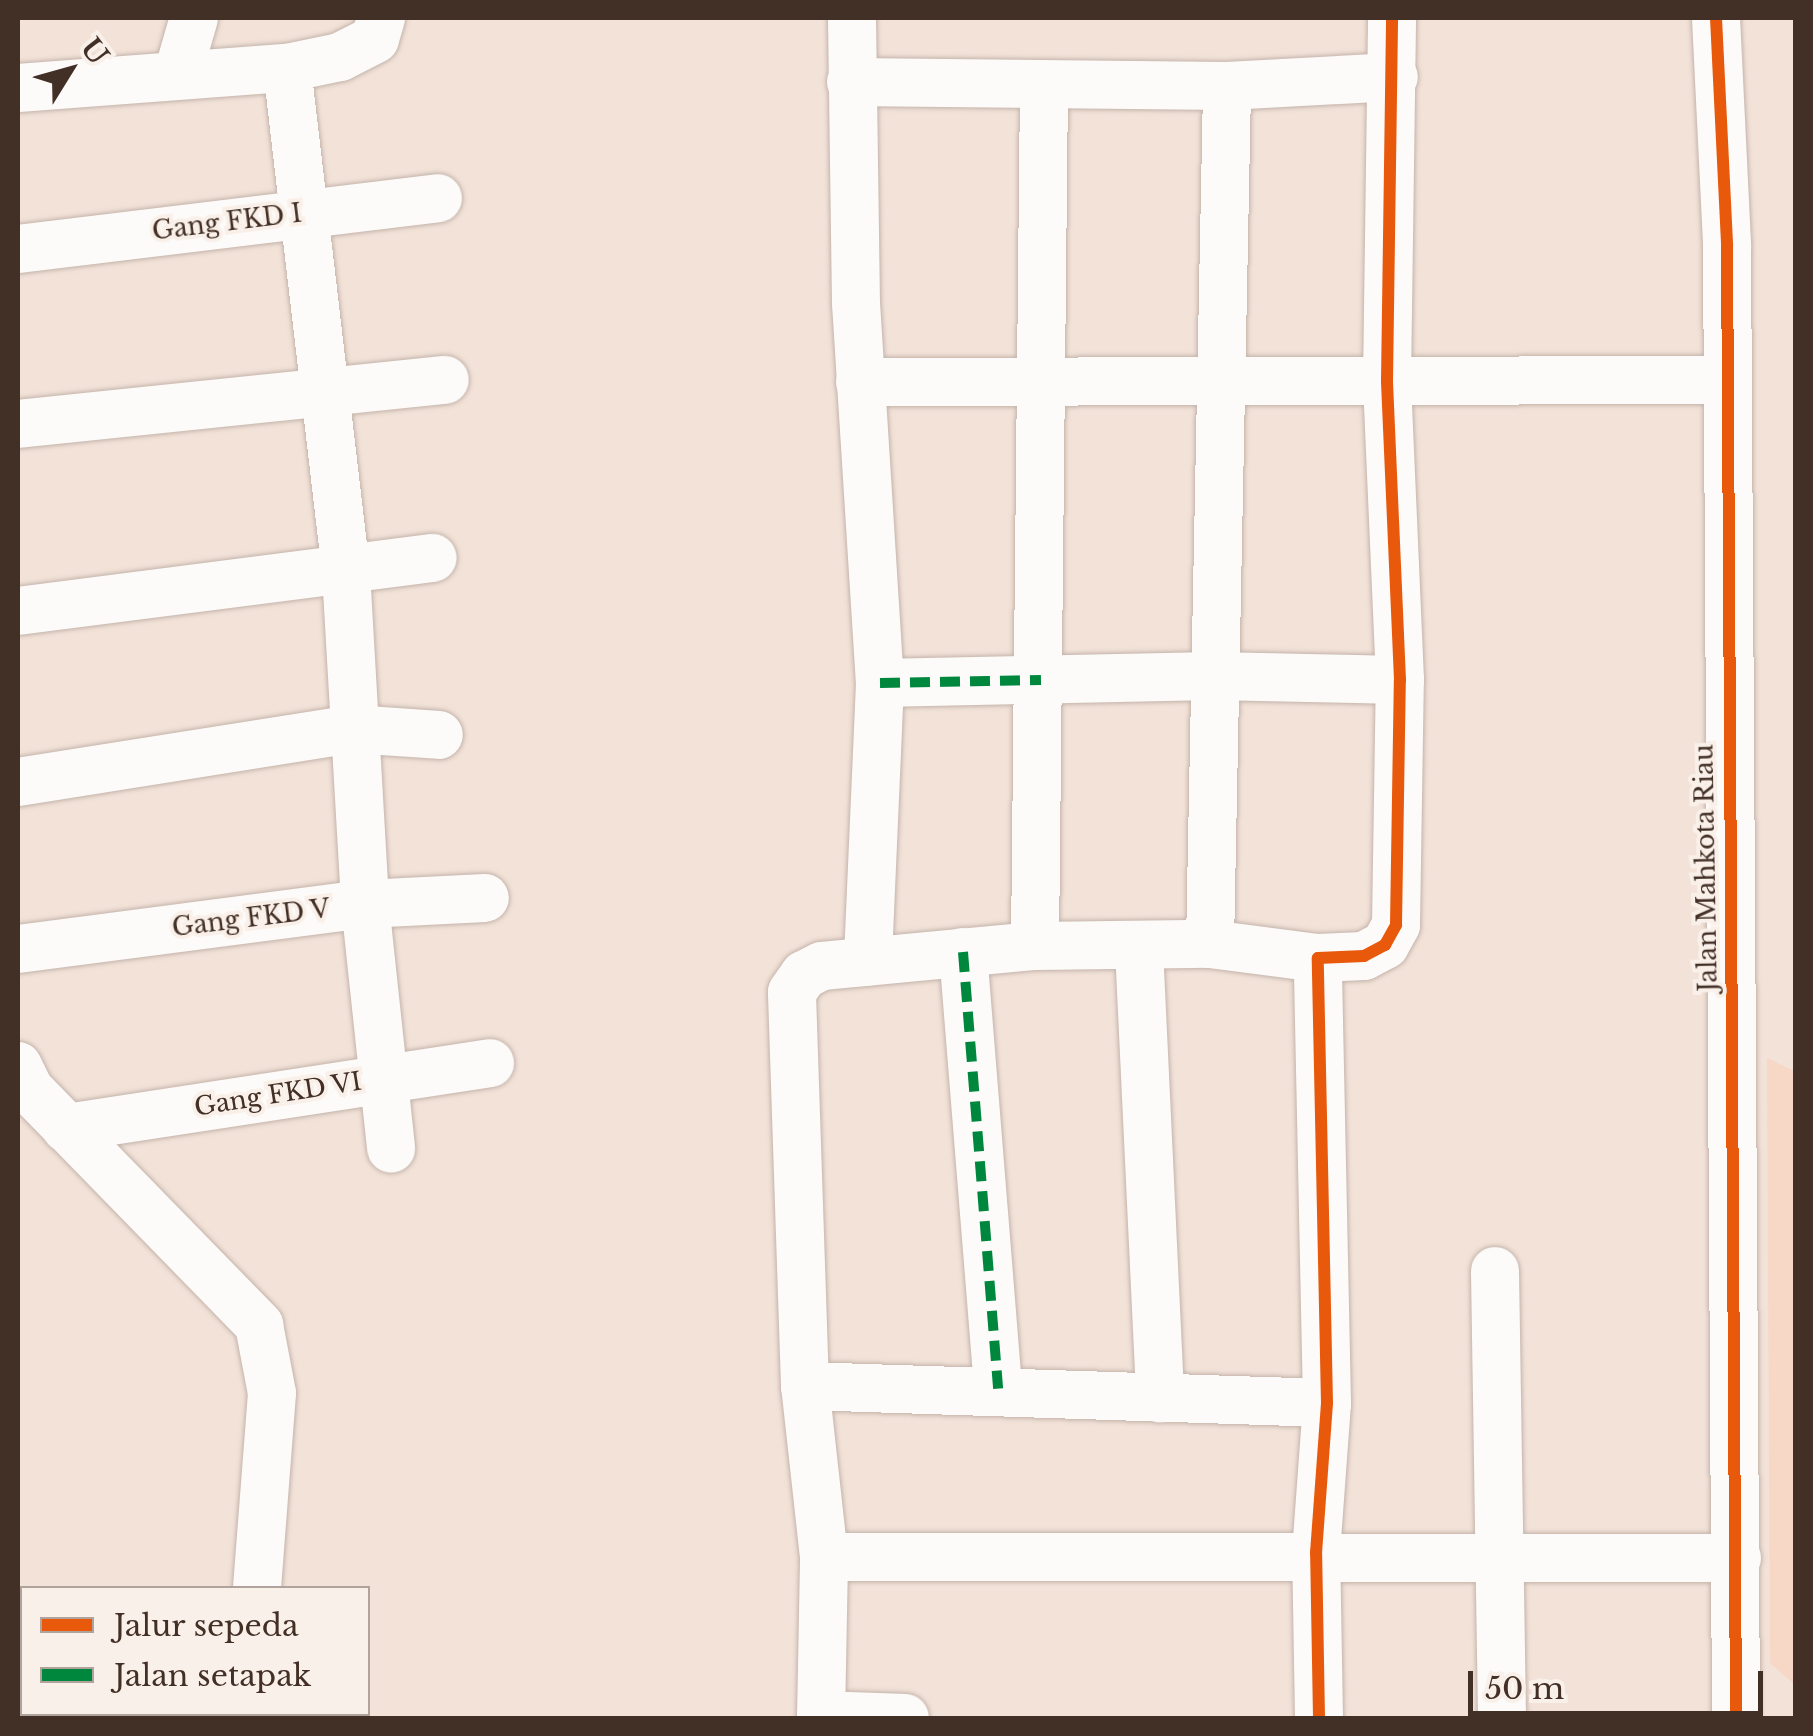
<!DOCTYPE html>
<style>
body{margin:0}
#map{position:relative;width:1813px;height:1736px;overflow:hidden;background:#f2e2d8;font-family:"Libre Baskerville",serif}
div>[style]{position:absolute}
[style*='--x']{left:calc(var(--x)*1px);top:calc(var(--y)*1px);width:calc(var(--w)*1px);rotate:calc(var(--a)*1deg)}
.built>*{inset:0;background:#f7d7c5}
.roads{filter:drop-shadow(0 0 2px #c4b4ab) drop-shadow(0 0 2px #c4b4ab)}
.minor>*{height:48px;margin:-24px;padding:0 24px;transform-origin:24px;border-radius:24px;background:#fdfbf9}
.quiet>*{height:10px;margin-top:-5px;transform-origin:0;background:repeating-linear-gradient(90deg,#00873e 0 20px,transparent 0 30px)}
.cycleway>*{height:12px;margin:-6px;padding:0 6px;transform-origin:6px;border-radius:6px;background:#e8590c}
span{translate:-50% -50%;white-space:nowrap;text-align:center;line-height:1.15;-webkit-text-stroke:8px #faf0ea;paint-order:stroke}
.street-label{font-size:25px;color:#422f25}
.frame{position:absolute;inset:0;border:20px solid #422f25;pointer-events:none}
.legend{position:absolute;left:20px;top:1586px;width:350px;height:130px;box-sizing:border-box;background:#faf0ea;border:2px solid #b0a39b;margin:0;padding:12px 18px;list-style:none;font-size:30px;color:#422f25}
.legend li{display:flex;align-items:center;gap:20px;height:50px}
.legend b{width:50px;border:2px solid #b0a39b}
.north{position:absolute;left:20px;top:20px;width:100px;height:100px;-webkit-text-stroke:8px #faf0ea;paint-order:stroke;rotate:53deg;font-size:28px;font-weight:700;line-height:40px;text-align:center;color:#422f25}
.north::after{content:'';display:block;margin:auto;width:35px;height:45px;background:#422f25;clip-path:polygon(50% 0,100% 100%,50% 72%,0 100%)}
.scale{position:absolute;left:1468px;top:1671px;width:295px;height:45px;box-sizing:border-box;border:5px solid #422f25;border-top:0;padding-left:12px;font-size:30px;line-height:35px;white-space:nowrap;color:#422f25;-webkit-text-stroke:8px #faf0ea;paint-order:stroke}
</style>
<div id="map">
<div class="built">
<div style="clip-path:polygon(1767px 1058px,1796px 1072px,1795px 1685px,1770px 1663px)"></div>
</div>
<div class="roads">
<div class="minor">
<div style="--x:852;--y:18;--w:285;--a:89.2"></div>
<div style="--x:856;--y:303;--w:381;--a:86.4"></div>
<div style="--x:880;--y:683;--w:279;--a:92.5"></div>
<div style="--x:1716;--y:18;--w:227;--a:87.2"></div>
<div style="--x:1727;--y:245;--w:1473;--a:89.65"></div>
<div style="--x:287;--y:68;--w:507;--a:83.32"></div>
<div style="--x:346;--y:572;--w:333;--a:86.7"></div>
<div style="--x:365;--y:904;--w:246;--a:83.9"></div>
<div style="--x:178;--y:73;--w:57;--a:-73.8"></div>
<div style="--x:851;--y:82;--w:376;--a:0.6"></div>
<div style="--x:1227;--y:86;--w:167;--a:-3.1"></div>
<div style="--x:18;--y:88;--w:270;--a:-4.3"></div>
<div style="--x:287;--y:68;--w:54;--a:-11.7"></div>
<div style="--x:340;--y:57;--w:39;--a:-27"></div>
<div style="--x:375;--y:39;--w:22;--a:-74"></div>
<div style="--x:18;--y:249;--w:423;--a:-6.9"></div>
<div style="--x:860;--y:382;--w:863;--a:-0.13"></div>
<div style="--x:18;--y:424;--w:429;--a:-5.9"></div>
<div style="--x:18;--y:611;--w:418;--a:-7.3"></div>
<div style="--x:880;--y:683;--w:333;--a:-1.2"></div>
<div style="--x:1213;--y:676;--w:187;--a:1.2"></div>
<div style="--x:18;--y:782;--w:338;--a:-9"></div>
<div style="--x:352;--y:729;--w:87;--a:3.9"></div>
<div style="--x:1210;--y:944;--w:858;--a:-88.86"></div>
<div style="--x:1035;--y:946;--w:859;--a:-89.4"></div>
<div style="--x:1139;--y:948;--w:451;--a:87.3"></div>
<div style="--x:18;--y:949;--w:350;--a:-7.4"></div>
<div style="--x:365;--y:904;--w:120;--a:-2.9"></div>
<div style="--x:963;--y:952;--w:438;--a:85.4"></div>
<div style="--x:18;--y:1066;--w:25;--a:64"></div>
<div style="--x:29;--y:1089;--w:330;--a:45.7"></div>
<div style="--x:259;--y:1325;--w:69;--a:79.2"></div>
<div style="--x:272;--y:1393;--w:196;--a:94.4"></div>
<div style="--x:66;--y:1128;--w:429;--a:-8.7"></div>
<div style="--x:1495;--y:1271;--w:447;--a:89.1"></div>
<div style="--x:805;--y:1386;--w:522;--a:1.87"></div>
<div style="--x:824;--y:1557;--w:913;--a:0.06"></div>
<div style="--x:821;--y:1715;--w:84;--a:2"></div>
<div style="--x:246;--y:1718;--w:4;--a:-76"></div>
<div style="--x:821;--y:1718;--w:161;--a:-88.9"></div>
<div style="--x:824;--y:1557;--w:172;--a:-96.3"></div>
<div style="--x:805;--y:1386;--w:394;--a:-91.9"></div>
<div style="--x:792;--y:992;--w:21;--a:-55"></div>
<div style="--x:804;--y:975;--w:20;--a:-27"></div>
<div style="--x:822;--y:966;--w:214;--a:-5.4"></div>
<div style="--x:1035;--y:946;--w:175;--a:-0.7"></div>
<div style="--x:1210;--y:944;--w:109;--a:7.4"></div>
<div style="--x:1319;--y:1718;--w:165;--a:-91"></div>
<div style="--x:1316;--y:1553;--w:150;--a:-85.8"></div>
<div style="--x:1327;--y:1403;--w:445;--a:-91.2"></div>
<div style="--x:1318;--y:958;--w:46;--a:-2.5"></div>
<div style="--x:1364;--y:956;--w:24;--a:-28"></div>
<div style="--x:1385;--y:945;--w:23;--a:-61"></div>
<div style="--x:1396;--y:925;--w:245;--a:-89.1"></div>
<div style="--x:1400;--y:680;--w:299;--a:-92.5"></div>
<div style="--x:1387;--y:381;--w:363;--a:-89.2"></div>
</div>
</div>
<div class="quiet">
<div style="--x:880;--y:683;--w:161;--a:-1.1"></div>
<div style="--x:963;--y:952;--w:438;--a:85.4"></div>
</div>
<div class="cycleway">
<div style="--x:1716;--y:18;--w:227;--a:87.2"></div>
<div style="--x:1727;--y:245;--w:1473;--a:89.65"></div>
<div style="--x:1319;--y:1718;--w:165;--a:-91"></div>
<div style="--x:1316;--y:1553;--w:150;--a:-85.8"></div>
<div style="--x:1327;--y:1403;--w:445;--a:-91.2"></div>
<div style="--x:1318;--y:958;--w:46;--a:-2.5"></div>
<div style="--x:1364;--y:956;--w:24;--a:-28"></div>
<div style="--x:1385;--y:945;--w:23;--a:-61"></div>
<div style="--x:1396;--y:925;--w:245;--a:-89.1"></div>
<div style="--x:1400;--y:680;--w:299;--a:-92.5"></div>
<div style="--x:1387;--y:381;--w:363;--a:-89.2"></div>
</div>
<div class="street-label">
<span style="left:227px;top:223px;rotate:-7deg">Gang FKD I</span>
<span style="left:1707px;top:868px;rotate:-91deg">Jalan Mahkota Riau</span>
<span style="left:251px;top:919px;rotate:-7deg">Gang FKD V</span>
<span style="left:278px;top:1095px;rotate:-9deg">Gang FKD VI</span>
</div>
<div class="frame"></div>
<ul class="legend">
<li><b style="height:12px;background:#e8590c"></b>Jalur sepeda</li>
<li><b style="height:12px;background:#00873e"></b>Jalan setapak</li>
</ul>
<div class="north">U</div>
<div class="scale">50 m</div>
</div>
